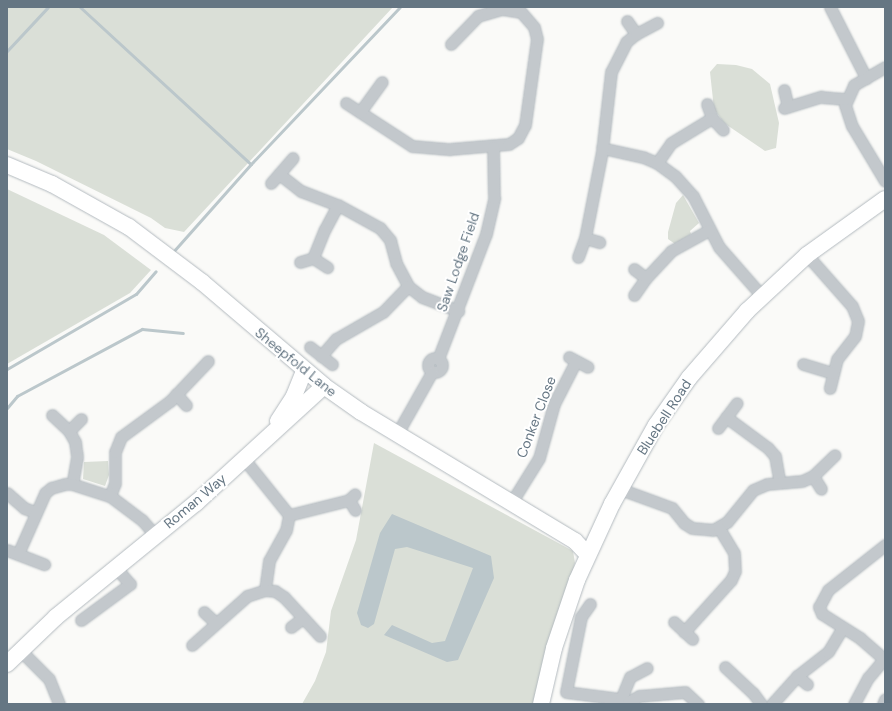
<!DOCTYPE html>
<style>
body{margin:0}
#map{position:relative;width:892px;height:711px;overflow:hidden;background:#fafaf8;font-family:"DM Sans",sans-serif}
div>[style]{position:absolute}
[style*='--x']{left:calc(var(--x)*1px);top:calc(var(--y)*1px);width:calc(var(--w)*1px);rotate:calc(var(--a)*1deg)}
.green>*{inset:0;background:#dadfd7}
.water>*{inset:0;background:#bbc7cb}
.stream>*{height:3px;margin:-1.5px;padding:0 1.5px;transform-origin:1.5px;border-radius:1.5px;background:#bbc7cb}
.roads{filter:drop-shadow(0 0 1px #b3babf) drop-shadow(0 0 1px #b3babf)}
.street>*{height:11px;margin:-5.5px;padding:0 5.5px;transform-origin:5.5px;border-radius:5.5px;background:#c3c8cc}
.street>.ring{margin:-5.5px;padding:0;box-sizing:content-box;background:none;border:11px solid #c3c8cc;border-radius:50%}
.secondary>*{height:16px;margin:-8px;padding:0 8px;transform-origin:8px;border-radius:8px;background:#fff}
span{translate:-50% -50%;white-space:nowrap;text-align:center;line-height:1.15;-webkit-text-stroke:4px #fff;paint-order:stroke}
.street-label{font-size:14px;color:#657683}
.frame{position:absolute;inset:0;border:8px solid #657683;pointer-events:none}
</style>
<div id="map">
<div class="green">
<div style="clip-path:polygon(7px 7px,393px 7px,184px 232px,165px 228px,151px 218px,36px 161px,7px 149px)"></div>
<div style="clip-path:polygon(717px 64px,736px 65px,752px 69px,770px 84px,779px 123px,776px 148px,765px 151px,724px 123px,714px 109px,710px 72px)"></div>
<div style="clip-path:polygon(7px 189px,104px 235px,151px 270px,130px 293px,7px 364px)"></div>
<div style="clip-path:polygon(683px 195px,699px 223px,690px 231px,691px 234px,675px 244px,668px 239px,668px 232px,676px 203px)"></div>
<div style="clip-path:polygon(374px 443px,573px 551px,575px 563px,545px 665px,536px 704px,302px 704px,315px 681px,326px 652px,331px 611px,356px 540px)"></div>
<div style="clip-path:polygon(108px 461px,109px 475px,105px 486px,83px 479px,84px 462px)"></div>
</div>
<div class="water">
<div style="clip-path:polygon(392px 514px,491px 556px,494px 578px,458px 660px,447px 662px,384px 635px,392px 625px,432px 643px,445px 641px,473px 568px,407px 547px,395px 549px,374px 624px,368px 628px,361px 625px,357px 613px,380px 533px)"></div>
</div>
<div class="stream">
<div style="--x:80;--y:7;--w:232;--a:42.6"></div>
<div style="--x:7;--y:51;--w:60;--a:-47"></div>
<div style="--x:172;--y:253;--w:119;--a:-48.4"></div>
<div style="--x:251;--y:164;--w:216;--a:-46.5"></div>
<div style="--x:7;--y:369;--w:149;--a:-30.2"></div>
<div style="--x:136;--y:294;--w:30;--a:-49"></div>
<div style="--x:7;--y:408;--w:16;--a:-50"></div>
<div style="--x:17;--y:396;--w:142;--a:-28.2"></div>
<div style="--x:142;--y:329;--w:41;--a:5.6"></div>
</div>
<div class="roads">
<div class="street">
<div style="--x:830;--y:7;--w:80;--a:63.1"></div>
<div style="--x:627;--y:21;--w:16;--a:55"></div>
<div style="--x:885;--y:67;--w:36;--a:150"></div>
<div style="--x:854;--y:85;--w:22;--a:114"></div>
<div style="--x:845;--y:105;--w:22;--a:72"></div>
<div style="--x:852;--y:126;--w:64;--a:59"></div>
<div style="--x:784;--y:90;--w:17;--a:77"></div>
<div style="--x:346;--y:103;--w:79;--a:33.1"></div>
<div style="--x:412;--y:146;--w:38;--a:5"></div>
<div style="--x:450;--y:149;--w:59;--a:-4.8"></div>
<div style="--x:509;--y:144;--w:11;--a:-34"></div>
<div style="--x:518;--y:138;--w:15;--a:-62"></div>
<div style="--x:525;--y:125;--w:87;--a:-82.1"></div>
<div style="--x:537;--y:39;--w:12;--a:-104"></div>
<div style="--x:534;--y:27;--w:20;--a:-131"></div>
<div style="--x:521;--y:12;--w:19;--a:-171"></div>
<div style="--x:502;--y:9;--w:25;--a:164"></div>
<div style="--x:478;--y:16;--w:39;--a:134"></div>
<div style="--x:707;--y:104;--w:15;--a:70"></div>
<div style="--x:712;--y:118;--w:16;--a:47"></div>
<div style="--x:784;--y:108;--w:39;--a:-17"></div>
<div style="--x:821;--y:97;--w:24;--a:5"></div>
<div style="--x:360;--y:112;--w:37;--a:-54"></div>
<div style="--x:602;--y:148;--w:42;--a:12.4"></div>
<div style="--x:643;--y:157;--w:15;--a:23"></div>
<div style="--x:657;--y:163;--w:22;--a:36"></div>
<div style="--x:675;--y:176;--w:27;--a:48"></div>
<div style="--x:693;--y:196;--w:57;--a:63"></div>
<div style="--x:719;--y:247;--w:65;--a:48.7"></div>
<div style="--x:657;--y:163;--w:24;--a:-55"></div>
<div style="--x:671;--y:143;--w:48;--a:-31.4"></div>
<div style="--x:279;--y:174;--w:28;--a:38"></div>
<div style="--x:301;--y:191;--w:40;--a:21"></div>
<div style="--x:338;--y:205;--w:48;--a:28.7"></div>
<div style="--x:380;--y:228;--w:16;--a:50"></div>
<div style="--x:390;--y:240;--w:24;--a:75"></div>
<div style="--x:396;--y:263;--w:26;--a:62"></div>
<div style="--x:408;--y:286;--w:18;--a:38"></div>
<div style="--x:422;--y:297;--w:39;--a:21"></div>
<div style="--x:271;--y:183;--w:33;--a:-49"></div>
<div style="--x:585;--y:238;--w:15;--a:16"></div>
<div style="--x:807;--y:255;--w:68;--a:48.6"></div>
<div style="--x:852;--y:306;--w:16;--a:68"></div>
<div style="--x:858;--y:321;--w:15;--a:101"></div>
<div style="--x:855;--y:336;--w:29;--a:128"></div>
<div style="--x:837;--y:359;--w:30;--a:104"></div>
<div style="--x:578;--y:257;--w:20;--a:-70"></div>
<div style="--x:585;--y:238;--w:89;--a:-78.9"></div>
<div style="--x:602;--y:151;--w:80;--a:-83.5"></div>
<div style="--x:611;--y:72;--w:34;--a:-63"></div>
<div style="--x:626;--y:42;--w:13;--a:-39"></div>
<div style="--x:636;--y:34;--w:24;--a:-28"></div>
<div style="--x:313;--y:258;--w:17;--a:33"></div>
<div style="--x:300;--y:262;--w:14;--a:-17"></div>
<div style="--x:313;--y:258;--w:31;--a:-68"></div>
<div style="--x:325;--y:229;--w:27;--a:-62"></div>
<div style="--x:634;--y:269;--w:15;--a:37"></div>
<div style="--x:634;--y:295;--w:21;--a:-55"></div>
<div style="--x:646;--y:278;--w:37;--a:-47"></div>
<div style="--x:671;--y:251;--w:43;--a:-28.9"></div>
<div style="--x:310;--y:347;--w:28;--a:38"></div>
<div style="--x:321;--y:356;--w:23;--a:-49"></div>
<div style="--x:336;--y:339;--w:54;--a:-29.9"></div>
<div style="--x:383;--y:312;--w:36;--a:-46"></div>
<div style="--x:569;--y:357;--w:21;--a:28"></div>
<div class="ring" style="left:428px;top:358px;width:3px;height:3px"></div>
<div style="--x:438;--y:359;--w:134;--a:-69"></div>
<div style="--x:486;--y:234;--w:37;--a:-77"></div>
<div style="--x:494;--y:198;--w:51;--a:-91.1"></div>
<div style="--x:803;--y:364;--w:30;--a:17"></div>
<div style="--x:176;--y:394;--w:15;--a:48"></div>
<div style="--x:52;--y:415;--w:23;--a:43"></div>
<div style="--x:69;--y:431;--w:13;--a:61"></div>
<div style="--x:75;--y:442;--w:15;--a:82"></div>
<div style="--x:77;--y:457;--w:27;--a:100"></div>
<div style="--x:726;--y:417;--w:52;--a:36.4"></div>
<div style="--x:768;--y:448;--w:11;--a:49"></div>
<div style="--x:775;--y:456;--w:27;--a:80"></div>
<div style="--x:718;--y:428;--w:31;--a:-53"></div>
<div style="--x:69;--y:431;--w:17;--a:-45"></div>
<div style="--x:397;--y:434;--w:71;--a:-60.6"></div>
<div style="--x:244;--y:459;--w:72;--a:51.2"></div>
<div style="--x:289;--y:515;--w:15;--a:101"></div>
<div style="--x:286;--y:530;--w:35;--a:119"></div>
<div style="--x:269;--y:561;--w:29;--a:98"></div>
<div style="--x:813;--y:476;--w:15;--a:58"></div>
<div style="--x:620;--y:489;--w:55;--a:20.1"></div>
<div style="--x:672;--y:508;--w:19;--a:51"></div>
<div style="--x:684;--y:523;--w:9;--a:32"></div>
<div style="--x:692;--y:528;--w:21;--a:5"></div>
<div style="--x:713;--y:530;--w:16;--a:-30"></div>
<div style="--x:727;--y:522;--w:41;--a:-50.9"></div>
<div style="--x:753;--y:490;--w:15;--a:-23"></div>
<div style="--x:767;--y:484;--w:35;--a:-5"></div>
<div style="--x:802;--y:481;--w:12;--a:-24"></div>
<div style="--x:813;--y:476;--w:30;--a:-44"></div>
<div style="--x:7;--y:493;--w:23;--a:41"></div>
<div style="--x:24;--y:508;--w:12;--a:20"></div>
<div style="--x:110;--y:496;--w:14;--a:-69"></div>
<div style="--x:115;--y:483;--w:31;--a:-90"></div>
<div style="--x:115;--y:452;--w:16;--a:-68"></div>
<div style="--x:121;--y:437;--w:61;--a:-36.3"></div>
<div style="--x:170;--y:401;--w:55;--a:-46.5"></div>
<div style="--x:511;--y:503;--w:53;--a:-58.1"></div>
<div style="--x:539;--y:458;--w:56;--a:-74.5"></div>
<div style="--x:554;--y:404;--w:48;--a:-62.9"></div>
<div style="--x:355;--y:510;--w:12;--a:-121"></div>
<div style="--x:349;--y:500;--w:8;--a:-45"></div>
<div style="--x:289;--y:515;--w:62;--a:-14"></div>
<div style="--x:7;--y:550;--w:40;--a:21"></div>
<div style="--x:18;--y:554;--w:67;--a:-66.1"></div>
<div style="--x:45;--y:493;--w:8;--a:-40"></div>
<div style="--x:51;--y:488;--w:15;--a:-16"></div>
<div style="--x:65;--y:484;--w:7;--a:0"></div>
<div style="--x:72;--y:484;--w:40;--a:18"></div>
<div style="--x:110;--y:496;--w:40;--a:37"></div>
<div style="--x:142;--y:520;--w:20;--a:49"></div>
<div style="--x:590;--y:604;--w:16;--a:125"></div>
<div style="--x:581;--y:617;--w:76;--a:101.3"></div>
<div style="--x:566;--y:692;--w:55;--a:7.3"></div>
<div style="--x:621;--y:699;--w:9;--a:32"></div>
<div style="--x:204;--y:612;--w:16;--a:43"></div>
<div style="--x:81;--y:620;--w:61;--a:-36.3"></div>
<div style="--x:130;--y:584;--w:20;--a:-131"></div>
<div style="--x:674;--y:622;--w:25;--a:43"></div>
<div style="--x:291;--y:627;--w:15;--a:-37"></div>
<div style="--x:684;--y:632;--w:70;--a:-47.9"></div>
<div style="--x:731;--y:580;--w:10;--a:-66"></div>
<div style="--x:735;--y:571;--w:18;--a:-93"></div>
<div style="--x:734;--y:553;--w:29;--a:-121"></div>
<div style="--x:192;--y:645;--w:74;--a:-41.7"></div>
<div style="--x:247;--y:596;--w:19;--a:-18"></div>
<div style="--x:265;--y:590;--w:10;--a:6"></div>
<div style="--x:275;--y:591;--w:11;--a:34"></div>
<div style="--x:284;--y:597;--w:53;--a:47.3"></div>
<div style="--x:20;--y:650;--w:41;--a:45"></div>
<div style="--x:49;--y:679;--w:27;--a:68"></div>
<div style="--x:884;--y:659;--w:32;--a:-139"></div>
<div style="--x:860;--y:638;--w:45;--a:-147.7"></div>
<div style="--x:822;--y:614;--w:8;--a:-113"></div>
<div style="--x:819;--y:607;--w:19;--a:-62"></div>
<div style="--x:828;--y:590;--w:73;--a:-38.3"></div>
<div style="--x:725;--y:667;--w:38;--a:43"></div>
<div style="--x:753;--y:693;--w:14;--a:54"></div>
<div style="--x:797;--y:676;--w:13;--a:39"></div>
<div style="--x:621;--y:699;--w:24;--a:-68"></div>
<div style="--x:630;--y:677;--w:19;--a:-28"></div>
<div style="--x:628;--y:702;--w:13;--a:-29"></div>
<div style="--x:639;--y:696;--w:46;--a:-5"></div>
<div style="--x:685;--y:692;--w:18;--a:43"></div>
<div style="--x:772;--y:704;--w:38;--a:-48"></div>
<div style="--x:797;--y:676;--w:39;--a:-38"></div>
<div style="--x:828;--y:652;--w:27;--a:-59"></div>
<div style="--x:854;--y:704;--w:30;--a:-62"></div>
<div style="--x:868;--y:678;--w:26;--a:-50"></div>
<div style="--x:883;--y:704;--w:5;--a:-68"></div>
</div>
<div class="secondary">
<div style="--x:7;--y:165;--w:49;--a:22.9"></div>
<div style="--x:52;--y:184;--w:88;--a:29.2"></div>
<div style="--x:129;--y:227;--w:91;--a:37"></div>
<div style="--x:202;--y:282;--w:160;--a:40.4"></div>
<div style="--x:324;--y:386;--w:45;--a:35.1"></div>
<div style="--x:361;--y:412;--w:250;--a:31.1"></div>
<div style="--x:575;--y:541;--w:19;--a:47"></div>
<div style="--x:278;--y:421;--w:30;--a:-57"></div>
<div style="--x:294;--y:396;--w:27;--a:-68"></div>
<div style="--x:7;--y:664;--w:68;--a:-43.8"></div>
<div style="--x:56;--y:617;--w:181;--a:-39.2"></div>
<div style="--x:196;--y:503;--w:173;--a:-42.4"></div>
<div style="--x:541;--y:704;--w:57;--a:-76.9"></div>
<div style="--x:554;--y:648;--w:72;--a:-71.3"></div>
<div style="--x:577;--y:580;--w:84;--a:-65.3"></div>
<div style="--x:612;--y:504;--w:90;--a:-60.9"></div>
<div style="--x:656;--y:425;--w:57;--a:-54.9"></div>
<div style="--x:689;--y:378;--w:89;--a:-49.1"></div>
<div style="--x:747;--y:311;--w:82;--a:-43"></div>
<div style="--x:807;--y:255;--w:96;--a:-35.7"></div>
</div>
</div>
<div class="street-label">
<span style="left:458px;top:262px;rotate:-71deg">Saw Lodge Field</span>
<span style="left:296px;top:362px;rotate:39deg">Sheepfold Lane</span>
<span style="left:536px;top:417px;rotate:-69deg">Conker Close</span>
<span style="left:664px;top:417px;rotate:-57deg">Bluebell Road</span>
<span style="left:195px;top:501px;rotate:-40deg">Roman Way</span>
</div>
<div class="frame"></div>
</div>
